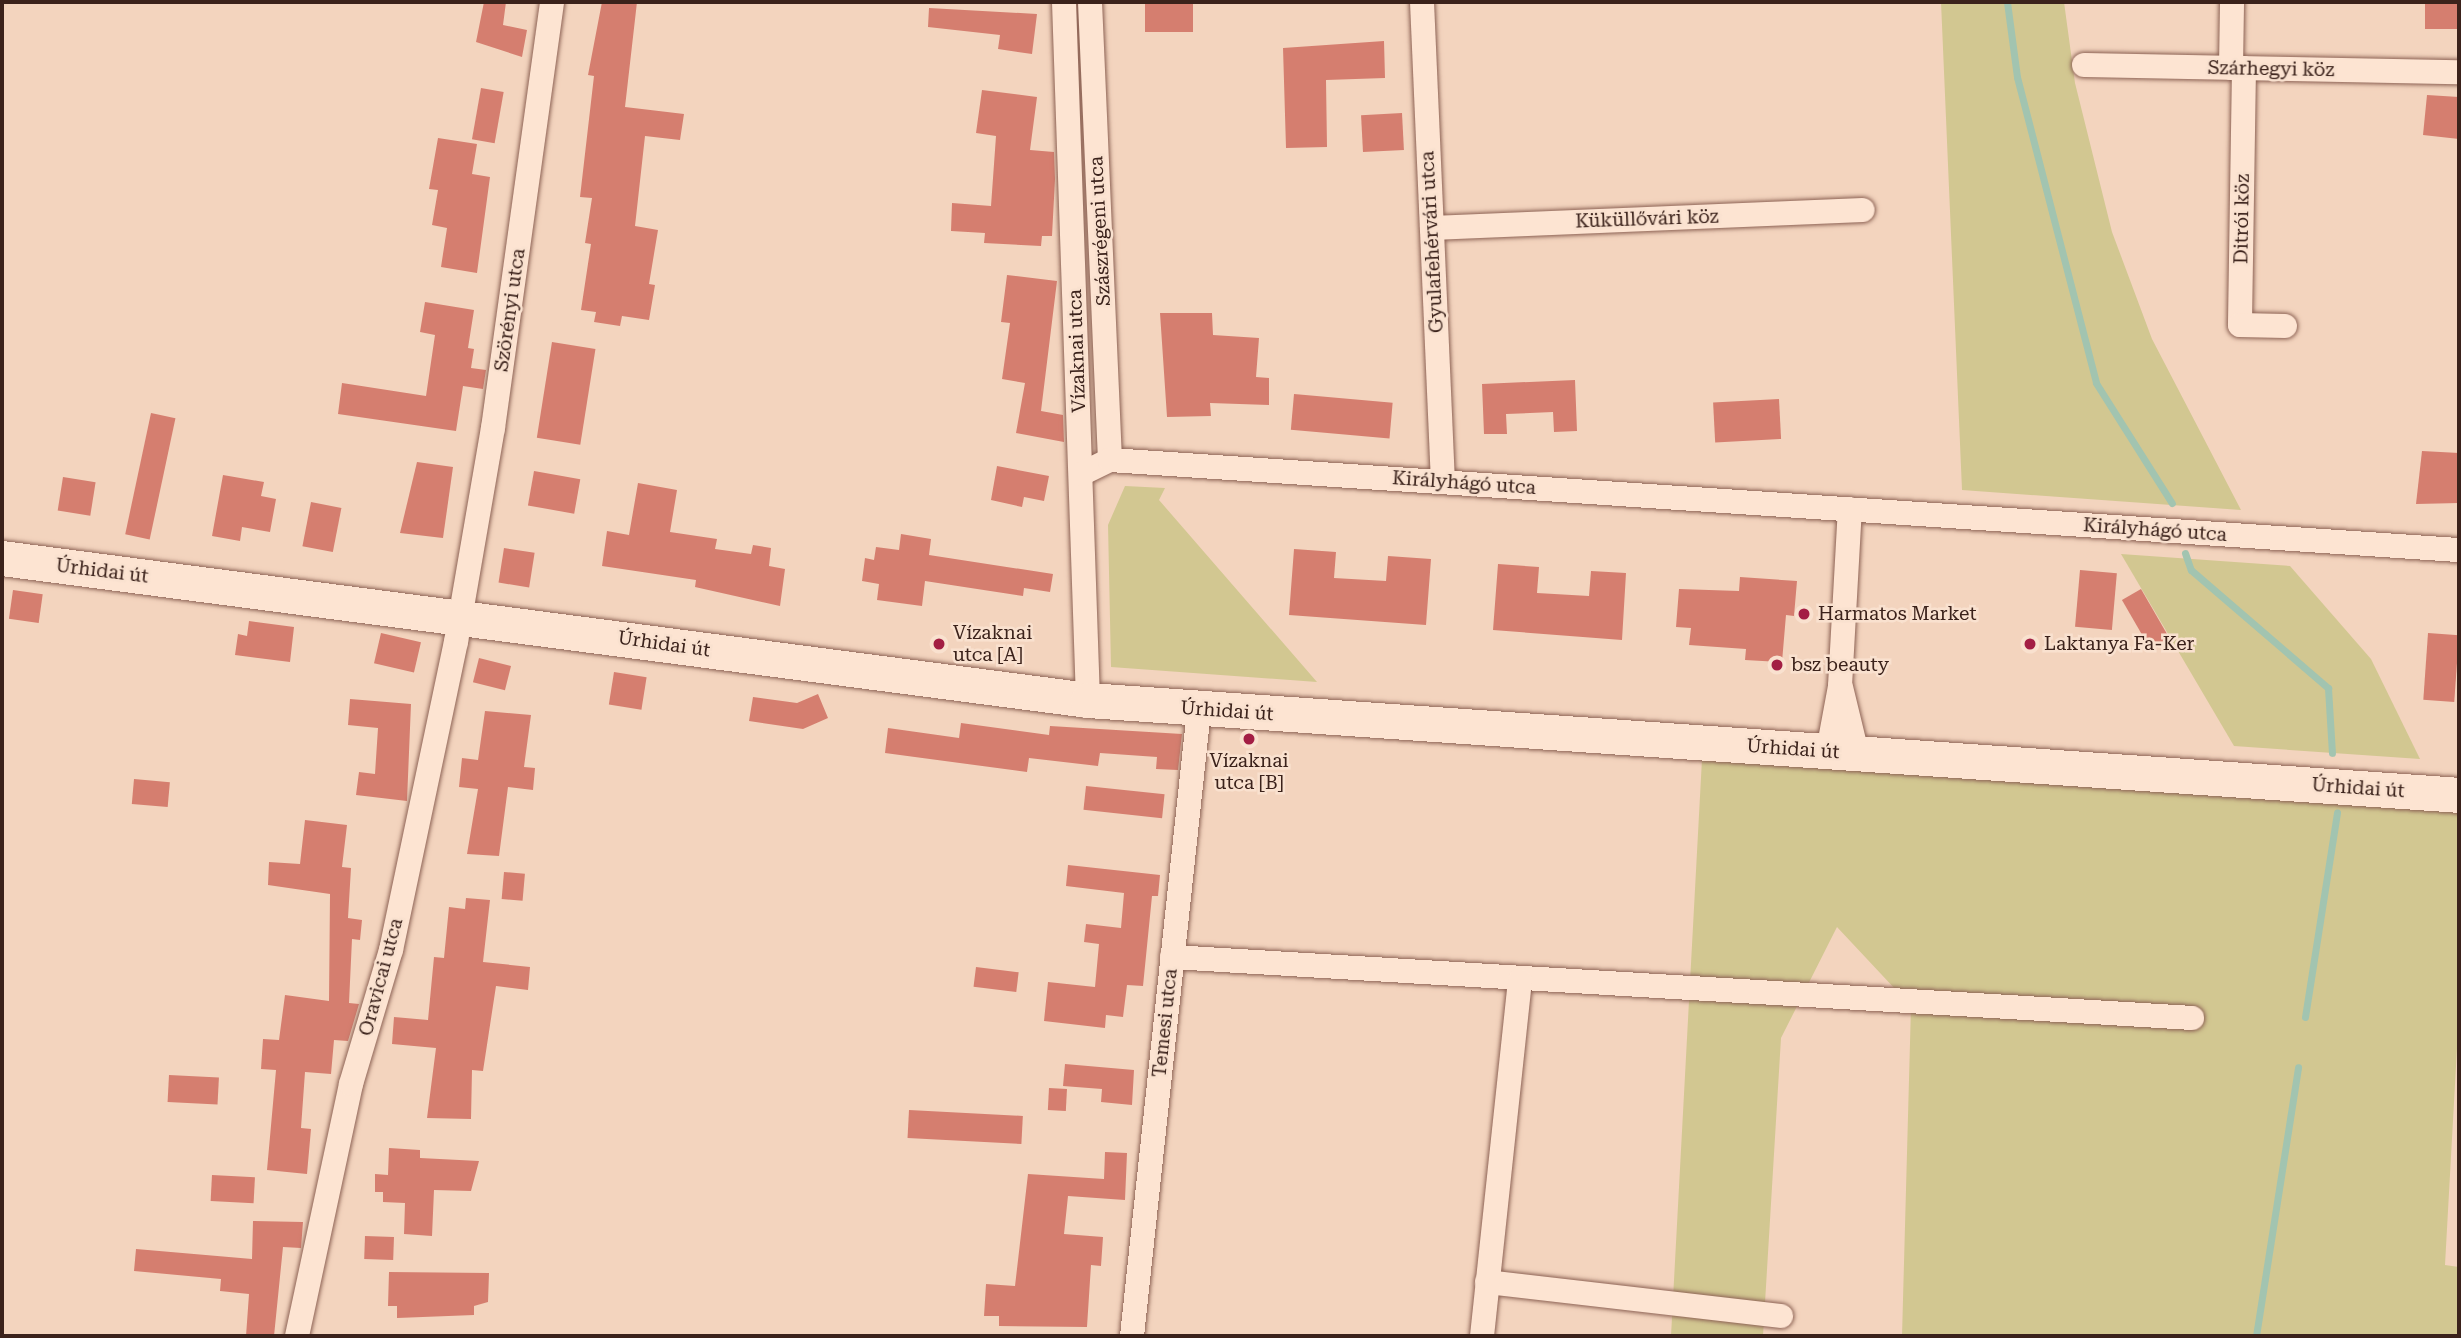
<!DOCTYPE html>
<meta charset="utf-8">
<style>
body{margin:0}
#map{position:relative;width:2461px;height:1338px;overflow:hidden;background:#f3d4be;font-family:"Roboto Serif",serif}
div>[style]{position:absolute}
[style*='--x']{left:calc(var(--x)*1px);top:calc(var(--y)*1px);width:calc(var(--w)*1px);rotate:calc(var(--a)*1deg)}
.green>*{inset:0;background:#d2c791}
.stream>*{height:7px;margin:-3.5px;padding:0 3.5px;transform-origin:3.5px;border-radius:3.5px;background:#a2c4b0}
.building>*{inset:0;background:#d57e6f;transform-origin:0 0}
.roads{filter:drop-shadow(0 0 2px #8d6355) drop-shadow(0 0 2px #8d6355)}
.minor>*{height:24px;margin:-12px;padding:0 12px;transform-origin:12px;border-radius:12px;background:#fde4d2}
.secondary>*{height:35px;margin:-17.5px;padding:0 17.5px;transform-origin:17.5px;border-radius:17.5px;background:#fde4d2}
.dots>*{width:19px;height:19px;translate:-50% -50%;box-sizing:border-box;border:4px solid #f9e1cf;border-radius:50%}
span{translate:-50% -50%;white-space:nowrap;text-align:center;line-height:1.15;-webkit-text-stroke:5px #f9e1cf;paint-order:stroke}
.street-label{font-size:19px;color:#3b221b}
.poi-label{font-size:19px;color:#3b221b}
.left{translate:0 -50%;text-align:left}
.frame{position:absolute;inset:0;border:4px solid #3b221b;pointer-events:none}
</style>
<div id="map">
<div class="green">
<div style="clip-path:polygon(1941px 2px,2064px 2px,2075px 83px,2112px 232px,2152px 339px,2241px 510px,1962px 490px)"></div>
<div style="clip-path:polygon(1125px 486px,1165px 488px,1159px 500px,1317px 682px,1111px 667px,1108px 525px)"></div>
<div style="clip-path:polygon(2121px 554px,2290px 566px,2371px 659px,2420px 759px,2234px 746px)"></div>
<div style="clip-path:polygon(1702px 759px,2459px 810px,2459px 1012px,2445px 1265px,2459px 1267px,2459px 1336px,1902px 1336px,1911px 1006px,1837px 927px,1781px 1038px,1763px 1336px,1671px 1336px)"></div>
</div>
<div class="stream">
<div style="--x:2007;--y:2;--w:76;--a:82.4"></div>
<div style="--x:2017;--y:77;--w:316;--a:75.5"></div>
<div style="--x:2096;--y:383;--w:142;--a:57.7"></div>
<div style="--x:2185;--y:553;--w:18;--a:71"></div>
<div style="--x:2191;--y:570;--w:181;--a:40.7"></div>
<div style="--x:2328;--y:688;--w:65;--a:86.5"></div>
<div style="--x:2305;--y:1017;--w:207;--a:-81.1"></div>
<div style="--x:2256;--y:1336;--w:272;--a:-81.1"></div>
</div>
<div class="building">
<div style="clip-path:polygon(484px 2px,506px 2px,503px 25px,527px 30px,522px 57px,476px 42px)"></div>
<div style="clip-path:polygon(602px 2px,637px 2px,625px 107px,684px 114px,680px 140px,645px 136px,635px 226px,658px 230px,649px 284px,655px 285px,649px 320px,622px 316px,620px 326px,594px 322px,596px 312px,581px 310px,591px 244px,585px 243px,592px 198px,580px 197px,594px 76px,588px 75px)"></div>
<div style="left:1145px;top:2px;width:48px;height:30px"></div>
<div style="left:2425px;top:2px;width:34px;height:27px"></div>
<div style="clip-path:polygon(929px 8px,1037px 14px,1032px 54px,998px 49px,1000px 35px,928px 27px)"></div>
<div style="clip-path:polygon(1384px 41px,1385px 78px,1326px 80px,1327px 147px,1286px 148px,1283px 48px)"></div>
<div style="left:481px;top:88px;width:23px;height:52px;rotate:10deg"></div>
<div style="clip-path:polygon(982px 90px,1037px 97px,1030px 150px,1054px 152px,1055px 179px,1052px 236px,1042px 236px,1041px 246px,984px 243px,985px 233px,951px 231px,952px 203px,991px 206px,996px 136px,976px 133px)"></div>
<div style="clip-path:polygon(2427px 95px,2459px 97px,2459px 139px,2423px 135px)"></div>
<div style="left:1402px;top:113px;width:37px;height:41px;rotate:87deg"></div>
<div style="clip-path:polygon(438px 138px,477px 144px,472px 174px,490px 177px,477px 273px,441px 267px,447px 228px,432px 225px,438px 190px,429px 189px)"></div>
<div style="clip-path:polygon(1007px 275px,1057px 281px,1041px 411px,1063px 415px,1064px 442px,1016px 433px,1025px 383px,1002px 379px,1010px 323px,1001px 322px)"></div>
<div style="clip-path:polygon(425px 302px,474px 310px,468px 348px,474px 349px,471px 368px,486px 370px,483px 389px,463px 386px,456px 431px,338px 414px,342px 383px,426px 396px,435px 335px,420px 332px)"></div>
<div style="clip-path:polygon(1160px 313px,1212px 313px,1213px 335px,1259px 338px,1256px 377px,1269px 378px,1269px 405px,1210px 403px,1211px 416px,1167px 417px)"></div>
<div style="left:552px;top:342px;width:44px;height:97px;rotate:9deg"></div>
<div style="clip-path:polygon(1575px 380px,1577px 431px,1554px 432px,1553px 412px,1530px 413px,1506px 414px,1507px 434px,1484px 434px,1482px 384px)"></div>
<div style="left:1294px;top:394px;width:99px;height:36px;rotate:5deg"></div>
<div style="left:1779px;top:399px;width:40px;height:66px;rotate:87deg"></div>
<div style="left:151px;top:413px;width:25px;height:124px;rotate:12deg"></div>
<div style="clip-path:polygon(2422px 451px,2459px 453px,2459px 503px,2416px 504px)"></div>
<div style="clip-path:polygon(417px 462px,453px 467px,443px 538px,400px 533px)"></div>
<div style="clip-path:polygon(997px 466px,1049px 476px,1044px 501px,1024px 497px,1022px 507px,991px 500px)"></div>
<div style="left:534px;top:471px;width:47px;height:35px;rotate:10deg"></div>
<div style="clip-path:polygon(223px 475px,264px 482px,261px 496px,276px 499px,270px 532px,242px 527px,240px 541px,212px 536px)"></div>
<div style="left:63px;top:477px;width:33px;height:34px;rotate:9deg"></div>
<div style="clip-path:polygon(638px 483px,677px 490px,670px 532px,717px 539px,715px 549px,751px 554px,753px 545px,771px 548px,769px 566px,785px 569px,780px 606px,695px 587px,696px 580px,602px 566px,607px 531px,629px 535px)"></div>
<div style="left:311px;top:502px;width:31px;height:45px;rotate:11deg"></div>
<div style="clip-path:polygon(901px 534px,931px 539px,929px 555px,1053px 574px,1050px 592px,1024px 588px,1023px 596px,925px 581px,922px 606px,877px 600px,879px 584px,862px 581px,865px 558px,874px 560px,876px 547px,899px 550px)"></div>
<div style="left:504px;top:548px;width:31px;height:35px;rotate:9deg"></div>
<div style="clip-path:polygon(1294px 549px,1336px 552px,1334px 578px,1386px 581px,1388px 556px,1431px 559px,1426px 625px,1289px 615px)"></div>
<div style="clip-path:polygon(1498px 564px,1539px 567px,1537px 593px,1589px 596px,1591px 571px,1626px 573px,1622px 640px,1493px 630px)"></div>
<div style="left:2080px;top:570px;width:37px;height:57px;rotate:5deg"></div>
<div style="clip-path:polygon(1740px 577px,1797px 581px,1794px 616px,1786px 615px,1782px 662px,1745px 660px,1746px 649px,1689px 645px,1691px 628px,1676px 627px,1679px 589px,1739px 591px)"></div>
<div style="left:2141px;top:589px;width:59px;height:22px;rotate:60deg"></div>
<div style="left:13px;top:590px;width:30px;height:29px;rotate:8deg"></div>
<div style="clip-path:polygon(249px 621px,294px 627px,290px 662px,235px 655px,238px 634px,247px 636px)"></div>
<div style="left:381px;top:633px;width:41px;height:31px;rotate:13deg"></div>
<div style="left:2428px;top:633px;width:31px;height:67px;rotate:4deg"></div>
<div style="left:479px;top:658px;width:33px;height:25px;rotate:14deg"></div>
<div style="left:614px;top:672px;width:33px;height:33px;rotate:9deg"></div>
<div style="clip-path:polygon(818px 694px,828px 718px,803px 729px,749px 721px,753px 697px,797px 703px)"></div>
<div style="clip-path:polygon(350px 699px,411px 704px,407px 801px,356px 795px,359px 772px,375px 774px,378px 728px,348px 725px)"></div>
<div style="clip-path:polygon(485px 711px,531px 715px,524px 767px,535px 768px,533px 790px,508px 787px,499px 856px,467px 854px,478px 789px,459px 787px,462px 758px,478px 760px)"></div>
<div style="clip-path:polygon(961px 723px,1049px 735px,1050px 726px,1182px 734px,1178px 770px,1156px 769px,1157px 757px,1100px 753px,1098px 766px,1029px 758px,1027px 772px,885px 753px,888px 728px,959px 738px)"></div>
<div style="left:134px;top:779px;width:36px;height:25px;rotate:5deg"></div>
<div style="left:1086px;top:786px;width:79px;height:24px;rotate:6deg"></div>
<div style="clip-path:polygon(305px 820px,347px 825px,342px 867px,351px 868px,348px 918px,362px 920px,360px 940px,352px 939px,349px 1003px,359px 1004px,348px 1041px,334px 1040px,331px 1074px,305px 1072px,301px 1128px,311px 1129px,307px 1174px,267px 1170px,276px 1070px,261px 1069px,263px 1039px,279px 1040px,285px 995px,329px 1001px,330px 894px,268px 885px,269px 862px,300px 864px)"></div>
<div style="clip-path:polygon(1068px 865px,1160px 875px,1158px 896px,1152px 896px,1143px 986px,1127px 985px,1123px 1017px,1106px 1015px,1105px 1028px,1044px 1021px,1048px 982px,1095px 987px,1099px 944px,1084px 942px,1086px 924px,1121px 928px,1124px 893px,1066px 886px)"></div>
<div style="left:504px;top:872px;width:21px;height:27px;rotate:5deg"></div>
<div style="clip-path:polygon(466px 898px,490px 900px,483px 962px,530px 967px,528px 990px,496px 986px,483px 1071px,472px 1070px,471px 1119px,427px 1118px,436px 1048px,392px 1044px,394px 1017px,428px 1020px,434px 957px,444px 958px,449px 907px,465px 909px)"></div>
<div style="left:976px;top:967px;width:43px;height:20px;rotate:7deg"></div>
<div style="clip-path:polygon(1065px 1064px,1134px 1070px,1132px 1105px,1101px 1102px,1102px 1089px,1063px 1086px)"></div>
<div style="left:169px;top:1075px;width:50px;height:27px;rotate:3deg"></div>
<div style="left:1049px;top:1088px;width:18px;height:22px;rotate:3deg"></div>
<div style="left:909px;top:1110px;width:114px;height:28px;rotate:3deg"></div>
<div style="clip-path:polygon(389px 1148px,420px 1150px,420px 1158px,479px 1161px,471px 1191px,434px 1190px,432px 1236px,404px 1234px,405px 1203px,383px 1202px,383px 1192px,375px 1192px,375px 1174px,388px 1175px)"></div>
<div style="clip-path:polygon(1105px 1152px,1127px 1153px,1125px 1200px,1068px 1196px,1064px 1234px,1103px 1237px,1101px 1266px,1091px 1265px,1087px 1327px,999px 1326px,999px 1316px,984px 1316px,986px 1284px,1015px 1286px,1028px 1174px,1104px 1179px)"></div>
<div style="left:212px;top:1175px;width:43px;height:26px;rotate:3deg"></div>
<div style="clip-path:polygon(253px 1221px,303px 1222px,301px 1248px,283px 1247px,274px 1336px,246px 1336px,249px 1294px,220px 1291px,221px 1279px,134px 1271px,136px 1249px,252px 1259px)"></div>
<div style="left:365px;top:1236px;width:29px;height:23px;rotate:2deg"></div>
<div style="clip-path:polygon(389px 1272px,489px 1273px,488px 1302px,474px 1306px,474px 1315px,397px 1318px,397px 1306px,388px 1306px)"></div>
</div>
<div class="roads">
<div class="minor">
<div style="--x:1064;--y:2;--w:698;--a:88.03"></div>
<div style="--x:1090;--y:2;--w:458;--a:87.5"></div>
<div style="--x:1422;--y:2;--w:480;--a:87.5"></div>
<div style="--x:2084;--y:65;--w:375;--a:1.1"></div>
<div style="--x:2231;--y:68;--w:66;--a:-89.1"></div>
<div style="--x:2244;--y:68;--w:257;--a:90.9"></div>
<div style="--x:2240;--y:325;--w:45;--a:1.3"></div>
<div style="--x:1432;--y:228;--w:431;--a:-2.4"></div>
<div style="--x:1081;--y:474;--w:32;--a:-26"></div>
<div style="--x:1110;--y:460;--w:1352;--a:3.82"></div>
<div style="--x:1841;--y:687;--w:68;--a:76.4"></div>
<div style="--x:1828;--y:751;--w:66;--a:-79.5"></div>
<div style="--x:1840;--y:686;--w:177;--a:-86.8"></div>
<div style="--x:1172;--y:957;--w:1022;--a:3.42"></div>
<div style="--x:1487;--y:1282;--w:296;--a:6.6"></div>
<div style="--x:297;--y:1336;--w:258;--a:-77.9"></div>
<div style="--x:351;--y:1084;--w:140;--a:-73.4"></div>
<div style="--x:391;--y:950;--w:315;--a:-78.1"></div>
<div style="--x:456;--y:642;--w:217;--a:-80.2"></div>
<div style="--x:493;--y:428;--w:430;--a:-82.1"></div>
<div style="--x:1132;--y:1336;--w:630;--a:-83.89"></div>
<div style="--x:1482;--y:1336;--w:357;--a:-83.9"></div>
</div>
<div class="secondary">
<div style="--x:2;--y:558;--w:1095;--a:7.45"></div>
<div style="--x:1088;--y:700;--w:1374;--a:3.96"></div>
</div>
</div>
<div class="dots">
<div style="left:1804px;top:614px;background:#a31e44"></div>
<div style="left:939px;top:644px;background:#a31e44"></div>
<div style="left:2030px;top:644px;background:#a31e44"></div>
<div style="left:1777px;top:665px;background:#a31e44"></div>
<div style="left:1249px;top:739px;background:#a31e44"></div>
</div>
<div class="street-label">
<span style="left:2271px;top:69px;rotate:1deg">Szárhegyi köz</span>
<span style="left:1647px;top:219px;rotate:-2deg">Küküllővári köz</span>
<span style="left:2242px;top:219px;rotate:-89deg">Ditrói köz</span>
<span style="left:1100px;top:231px;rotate:-93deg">Szászrégeni utca</span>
<span style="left:1432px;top:242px;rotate:-93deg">Gyulafehérvári utca</span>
<span style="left:510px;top:310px;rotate:-82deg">Szörényi utca</span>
<span style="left:1077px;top:351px;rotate:-92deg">Vízaknai utca</span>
<span style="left:1464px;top:483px;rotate:4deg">Királyhágó utca</span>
<span style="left:2155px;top:530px;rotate:4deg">Királyhágó utca</span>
<span style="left:102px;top:571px;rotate:7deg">Úrhidai út</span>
<span style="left:664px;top:644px;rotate:8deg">Úrhidai út</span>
<span style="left:1227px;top:711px;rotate:4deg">Úrhidai út</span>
<span style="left:1793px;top:749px;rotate:4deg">Úrhidai út</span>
<span style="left:2358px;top:788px;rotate:4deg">Úrhidai út</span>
<span style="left:381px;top:977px;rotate:-75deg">Oravicai utca</span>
<span style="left:1165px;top:1023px;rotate:-84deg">Temesi utca</span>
</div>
<div class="poi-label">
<span class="left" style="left:1818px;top:614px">Harmatos Market</span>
<span class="left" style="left:953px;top:644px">Vízaknai<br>utca [A]</span>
<span class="left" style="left:2044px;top:644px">Laktanya Fa-Ker</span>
<span class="left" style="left:1791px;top:665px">bsz beauty</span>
<span style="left:1249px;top:772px">Vízaknai<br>utca [B]</span>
</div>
<div class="frame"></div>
</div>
